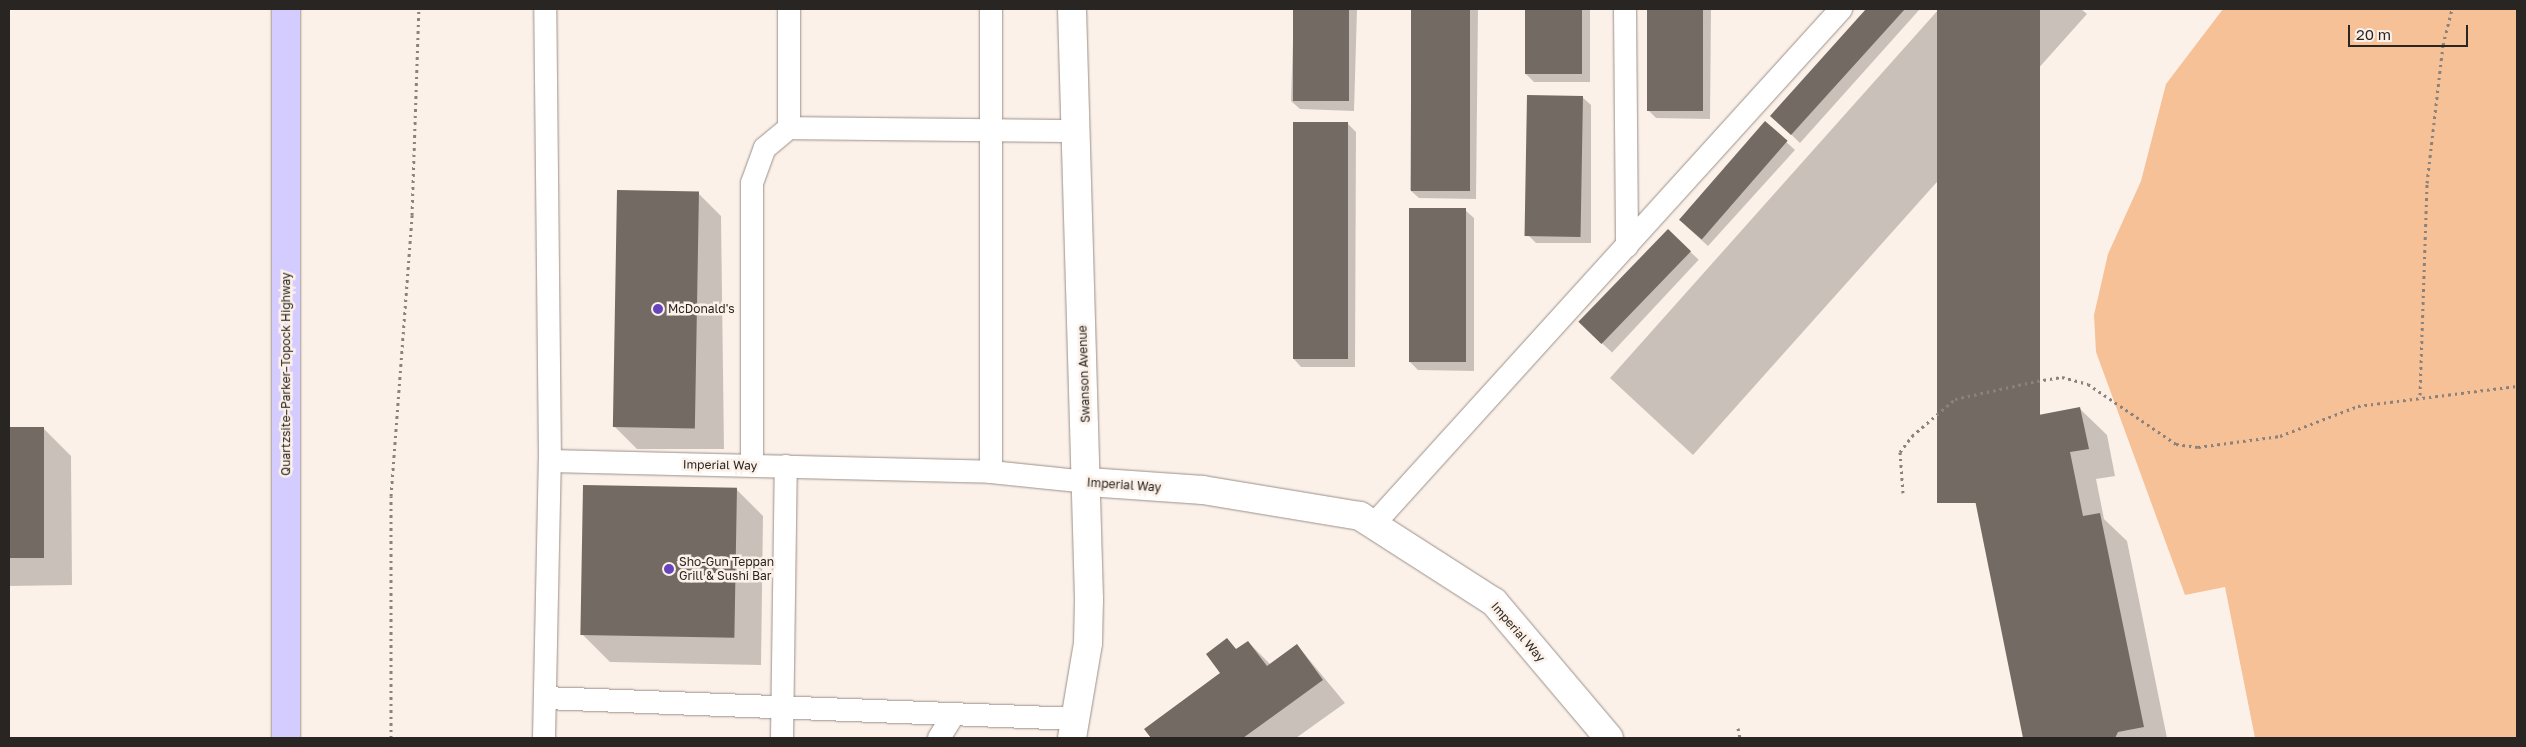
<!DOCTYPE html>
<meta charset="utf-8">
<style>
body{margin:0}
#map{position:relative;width:2526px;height:747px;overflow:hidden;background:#fcf1e9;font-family:"Golos Text",sans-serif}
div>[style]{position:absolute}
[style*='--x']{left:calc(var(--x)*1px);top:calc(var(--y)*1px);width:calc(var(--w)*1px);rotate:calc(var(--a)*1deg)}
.green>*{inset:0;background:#f6c196}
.shadow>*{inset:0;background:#0003;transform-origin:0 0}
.building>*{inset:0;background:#736a63;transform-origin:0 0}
.path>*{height:3px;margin-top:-1.5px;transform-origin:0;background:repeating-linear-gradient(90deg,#89827d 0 2.5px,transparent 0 6.5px)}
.roads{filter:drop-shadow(0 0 1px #9a9089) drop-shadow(0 0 1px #9a9089)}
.service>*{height:22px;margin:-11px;padding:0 11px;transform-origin:11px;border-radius:11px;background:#fff}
.minor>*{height:28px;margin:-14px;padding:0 14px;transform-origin:14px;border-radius:14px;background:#fff}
.trunk>*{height:28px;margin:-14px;padding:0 14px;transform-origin:14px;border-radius:14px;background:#d4ccff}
.dots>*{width:14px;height:14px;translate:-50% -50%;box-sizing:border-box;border:2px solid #fcf1e9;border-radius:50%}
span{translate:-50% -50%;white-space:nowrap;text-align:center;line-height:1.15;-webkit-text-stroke:5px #fcf1e9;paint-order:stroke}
.poi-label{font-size:12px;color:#292522}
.left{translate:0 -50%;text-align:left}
.street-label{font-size:12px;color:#292522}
.frame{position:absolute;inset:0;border:10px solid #292522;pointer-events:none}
.scale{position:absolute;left:2348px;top:25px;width:120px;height:22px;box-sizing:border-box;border:2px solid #292522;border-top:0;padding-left:6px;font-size:15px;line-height:18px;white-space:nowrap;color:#292522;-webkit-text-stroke:4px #fcf1e9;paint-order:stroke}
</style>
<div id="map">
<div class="green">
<div style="clip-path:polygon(2223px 9px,2517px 9px,2517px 738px,2255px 738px,2225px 587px,2185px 595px,2096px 352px,2094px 315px,2108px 254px,2141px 181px,2166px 84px)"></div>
</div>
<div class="shadow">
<div style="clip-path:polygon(1294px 9px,1357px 9px,1354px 111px,1300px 109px,1291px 101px)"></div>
<div style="clip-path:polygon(1412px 9px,1478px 9px,1476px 199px,1419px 198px,1410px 190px)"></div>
<div style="clip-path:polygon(1526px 9px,1590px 9px,1590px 82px,1534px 82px,1525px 73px)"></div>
<div style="clip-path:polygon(1649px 9px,1711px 9px,1710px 119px,1656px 118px,1648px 110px)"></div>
<div style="clip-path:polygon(1868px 9px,1920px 9px,1800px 143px,1772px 116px)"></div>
<div style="clip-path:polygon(1939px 9px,2081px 9px,2087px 14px,1693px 455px,1610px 378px)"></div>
<div style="clip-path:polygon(1582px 97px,1591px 105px,1591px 243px,1536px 243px,1528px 235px)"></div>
<div style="clip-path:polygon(1765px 122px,1795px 150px,1708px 246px,1686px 226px)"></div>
<div style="clip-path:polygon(1348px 124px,1356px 132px,1355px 367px,1301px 367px,1293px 358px)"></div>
<div style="clip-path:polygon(698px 193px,721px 216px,724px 449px,637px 449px,614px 426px)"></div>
<div style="clip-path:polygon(1465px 210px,1474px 218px,1474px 371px,1418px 370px,1410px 362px)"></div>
<div style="left:1668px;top:231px;width:42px;height:127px;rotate:43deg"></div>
<div style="clip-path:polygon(2079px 408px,2107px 435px,2115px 476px,2096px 479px,2104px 519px,2127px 541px,2167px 738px,2024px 738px,1977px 501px,1991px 498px)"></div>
<div style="clip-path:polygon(9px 429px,44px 429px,71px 456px,72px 585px,9px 586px)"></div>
<div style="clip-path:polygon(736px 489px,763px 516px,761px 665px,610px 662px,583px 635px)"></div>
<div style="clip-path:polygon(1227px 640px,1237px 650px,1248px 642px,1271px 665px,1297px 645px,1345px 703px,1296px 738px,1152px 738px,1146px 729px,1222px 673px)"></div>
</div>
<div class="building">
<div style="left:1293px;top:9px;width:56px;height:92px"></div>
<div style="left:1411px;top:9px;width:59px;height:182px"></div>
<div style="left:1525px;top:9px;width:57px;height:65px"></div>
<div style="left:1647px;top:9px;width:56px;height:102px"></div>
<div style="clip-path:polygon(1866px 9px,1905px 9px,1791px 135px,1770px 116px)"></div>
<div style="left:1937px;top:9px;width:103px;height:494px"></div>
<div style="left:1527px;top:95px;width:56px;height:141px;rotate:1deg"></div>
<div style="left:1765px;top:121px;width:30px;height:131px;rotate:41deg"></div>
<div style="left:1293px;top:122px;width:55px;height:237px"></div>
<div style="left:617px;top:190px;width:82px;height:237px;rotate:1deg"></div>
<div style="left:1409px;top:208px;width:57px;height:154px"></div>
<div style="left:1668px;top:229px;width:32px;height:129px;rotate:44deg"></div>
<div style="clip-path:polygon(2080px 407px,2089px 449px,2070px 452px,2083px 516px,2100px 513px,2144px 727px,2118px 732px,2115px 738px,2023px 738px,1975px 500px,1989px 497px,1975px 427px)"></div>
<div style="left:44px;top:427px;width:131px;height:35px;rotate:90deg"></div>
<div style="left:583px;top:485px;width:154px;height:150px;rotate:1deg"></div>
<div style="clip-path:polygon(1227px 638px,1236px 649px,1248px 641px,1267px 666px,1297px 644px,1323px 680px,1243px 738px,1151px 738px,1144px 729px,1220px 673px,1206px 654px)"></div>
</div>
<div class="path">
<div style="--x:2420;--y:395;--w:212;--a:-88.1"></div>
<div style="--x:2427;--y:183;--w:139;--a:-83.4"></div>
<div style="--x:2443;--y:45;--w:37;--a:-76"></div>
<div style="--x:1903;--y:493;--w:41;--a:-94.2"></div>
<div style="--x:1900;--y:452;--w:20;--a:-53"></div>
<div style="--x:1912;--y:436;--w:57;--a:-40.7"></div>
<div style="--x:1955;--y:399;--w:84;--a:-12.4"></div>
<div style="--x:2037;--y:381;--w:25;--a:-9"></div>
<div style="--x:2062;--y:377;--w:27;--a:15"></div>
<div style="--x:2088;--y:384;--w:107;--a:34.3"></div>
<div style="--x:2176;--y:444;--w:22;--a:8"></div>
<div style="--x:2198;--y:447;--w:83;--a:-7.6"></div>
<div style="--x:2280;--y:436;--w:84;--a:-21"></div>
<div style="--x:2358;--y:406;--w:160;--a:-7.2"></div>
<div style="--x:1738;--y:728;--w:10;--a:79"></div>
<div style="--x:391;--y:738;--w:242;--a:-90"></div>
<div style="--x:391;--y:496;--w:282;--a:-85.7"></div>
<div style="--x:412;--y:215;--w:206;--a:-88.1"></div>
</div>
<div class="roads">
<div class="service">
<div style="--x:789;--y:9;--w:119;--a:90"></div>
<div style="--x:789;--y:128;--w:288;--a:0.6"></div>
<div style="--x:991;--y:9;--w:463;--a:90"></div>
<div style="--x:1625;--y:9;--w:237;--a:89.5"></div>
<div style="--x:550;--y:461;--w:441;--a:1.4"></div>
<div style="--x:991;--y:472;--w:98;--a:5.9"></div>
<div style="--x:752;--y:465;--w:282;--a:-90"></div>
<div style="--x:752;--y:183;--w:37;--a:-70"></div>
<div style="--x:765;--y:148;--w:31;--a:-40"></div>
<div style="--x:1373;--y:525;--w:697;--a:-47.79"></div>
<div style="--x:545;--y:698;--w:531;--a:2.26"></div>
<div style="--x:544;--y:738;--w:277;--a:-88.8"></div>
<div style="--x:550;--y:461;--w:452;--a:-90.6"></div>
<div style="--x:782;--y:738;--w:272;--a:-89.2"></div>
<div style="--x:939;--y:738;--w:28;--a:-58"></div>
</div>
<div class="minor">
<div style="--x:1088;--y:482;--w:115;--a:4"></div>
<div style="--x:1203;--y:490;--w:159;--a:9.4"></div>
<div style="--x:1360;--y:516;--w:159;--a:32.7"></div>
<div style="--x:1494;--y:602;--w:178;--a:49.8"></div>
<div style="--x:1072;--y:738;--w:96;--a:-80.4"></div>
<div style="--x:1088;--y:643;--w:44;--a:-88.7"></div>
<div style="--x:1089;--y:599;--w:590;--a:-91.65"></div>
</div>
<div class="trunk">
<div style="--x:286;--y:738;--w:729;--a:-90"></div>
</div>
</div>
<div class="dots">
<div style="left:658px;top:309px;background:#6744bc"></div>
<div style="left:669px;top:569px;background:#6744bc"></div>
</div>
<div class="poi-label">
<span class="left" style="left:668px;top:309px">McDonald's</span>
<span class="left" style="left:679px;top:569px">Sho-Gun Teppan<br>Grill &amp; Sushi Bar</span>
</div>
<div class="street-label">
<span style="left:286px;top:374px;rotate:-90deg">Quartzsite–Parker–Topock Highway</span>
<span style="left:1084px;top:374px;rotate:-92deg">Swanson Avenue</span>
<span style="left:720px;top:465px;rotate:1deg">Imperial Way</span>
<span style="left:1124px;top:485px;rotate:4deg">Imperial Way</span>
<span style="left:1518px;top:632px;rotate:49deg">Imperial Way</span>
</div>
<div class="frame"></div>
<div class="scale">20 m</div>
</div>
